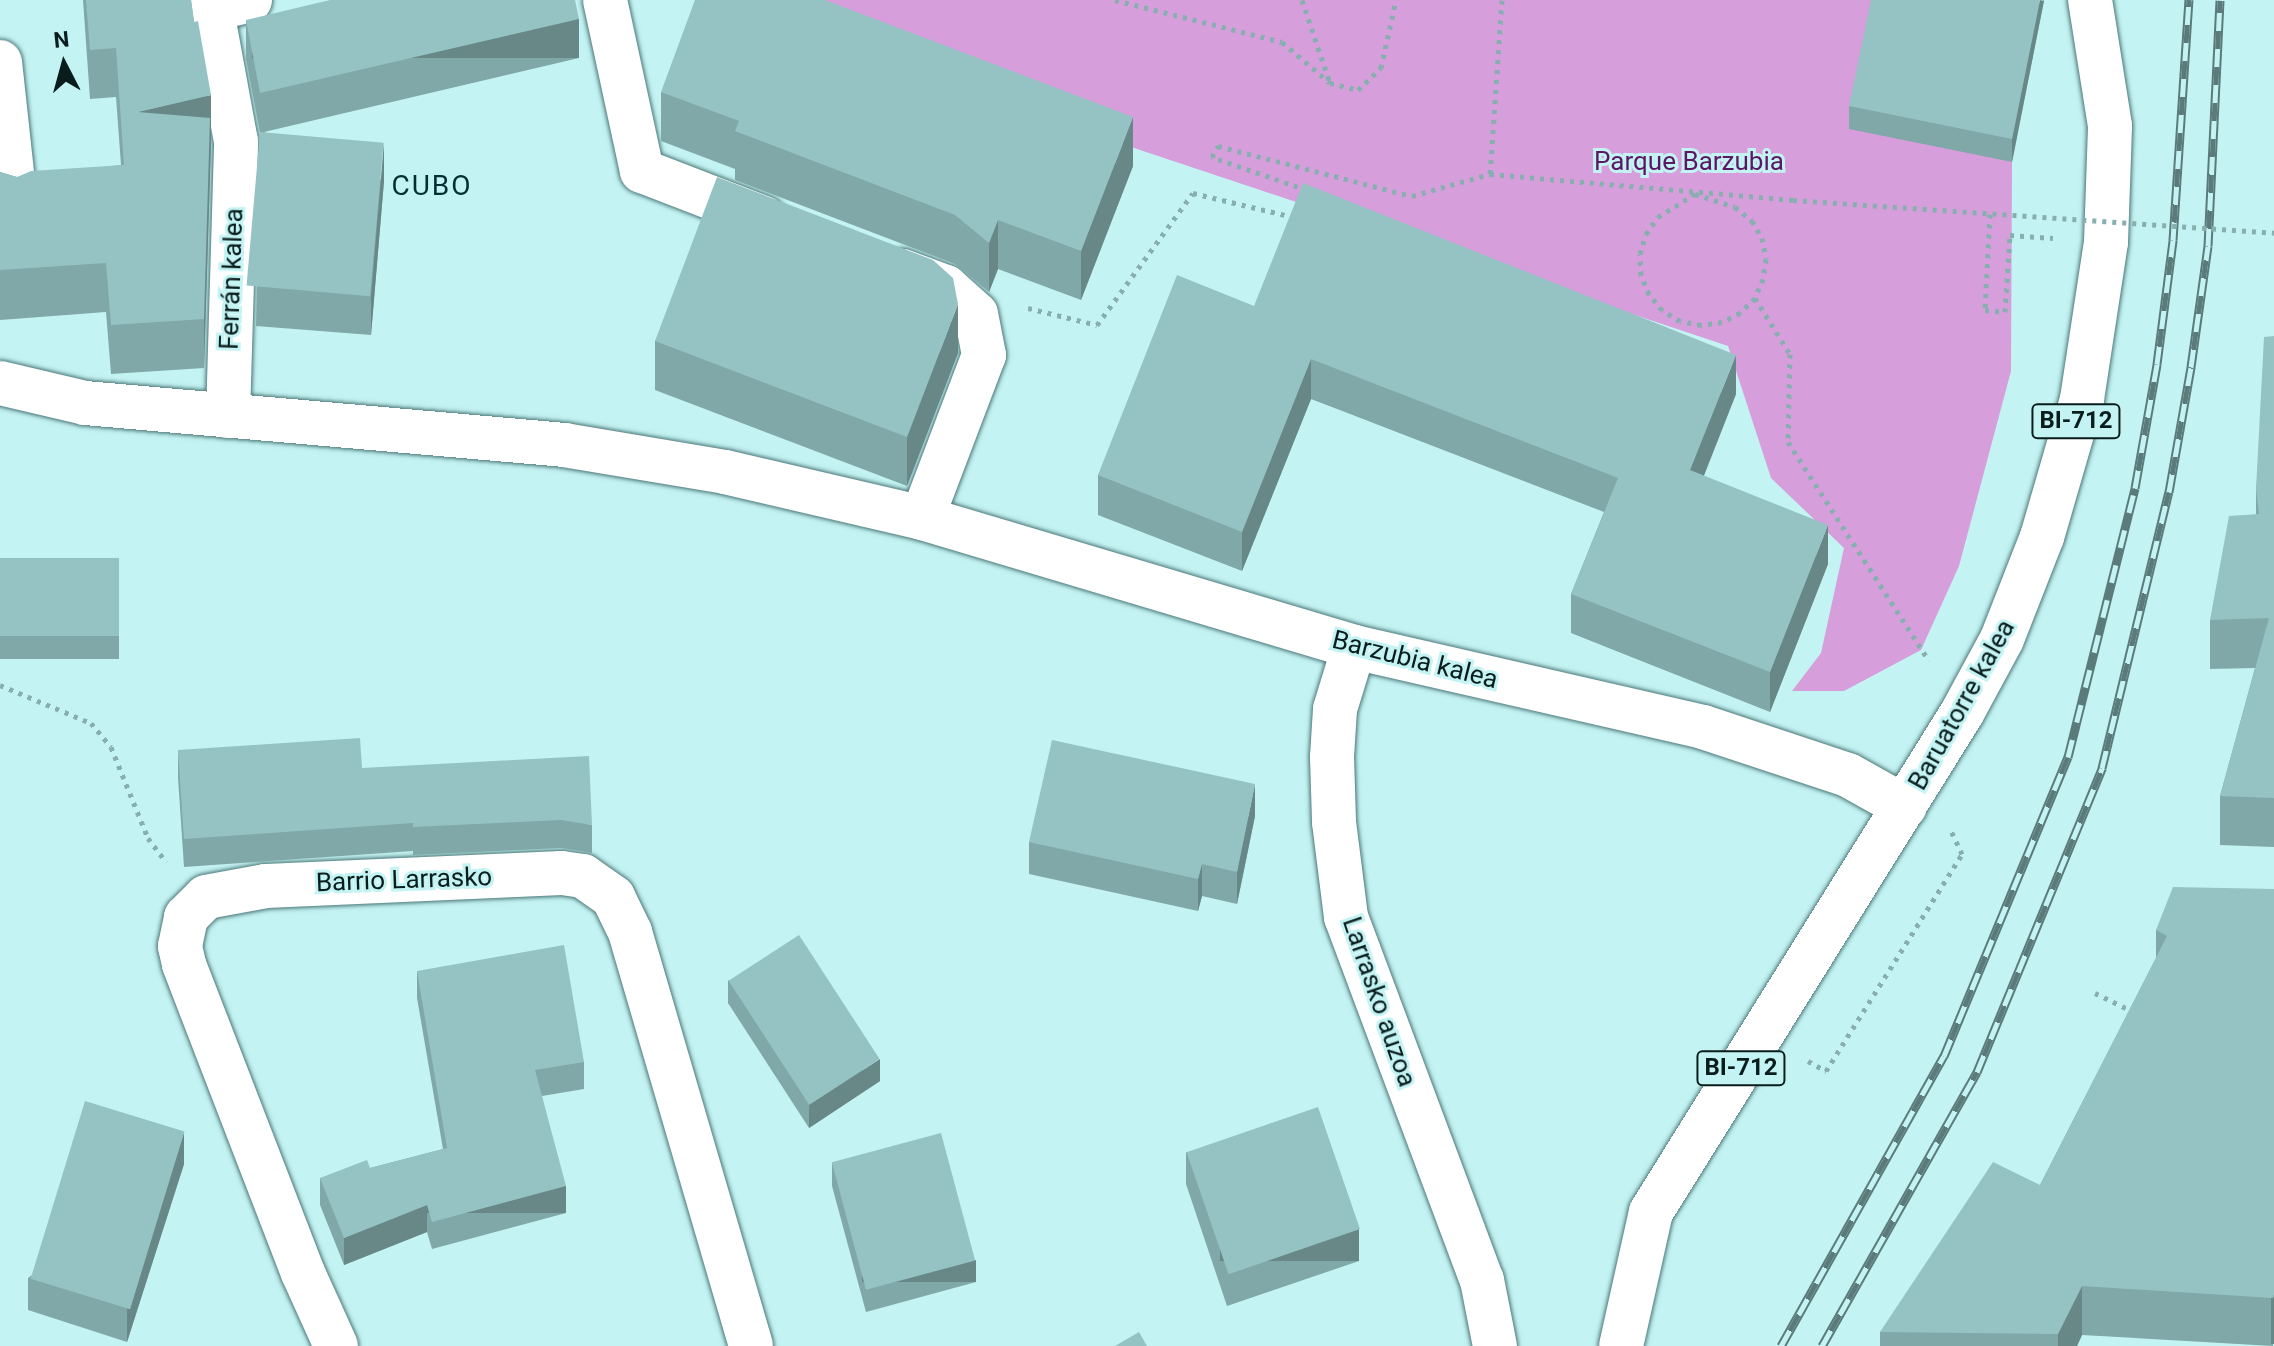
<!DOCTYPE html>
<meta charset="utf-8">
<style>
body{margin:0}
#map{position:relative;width:2274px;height:1346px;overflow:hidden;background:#c4f3f3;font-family:Roboto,sans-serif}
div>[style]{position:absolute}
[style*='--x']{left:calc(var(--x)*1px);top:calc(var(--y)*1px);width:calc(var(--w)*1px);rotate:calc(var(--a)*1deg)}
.green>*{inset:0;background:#d69edb}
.path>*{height:5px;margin-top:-2.5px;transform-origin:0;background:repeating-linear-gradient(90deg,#88afaf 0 4px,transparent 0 10px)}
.roads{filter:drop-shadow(0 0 2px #4b7777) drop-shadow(0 0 2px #4b7777)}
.pedestrian>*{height:44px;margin:-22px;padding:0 22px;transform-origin:22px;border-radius:22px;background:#fff}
.minor>*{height:44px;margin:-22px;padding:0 22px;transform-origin:22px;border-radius:22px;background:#fff}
.primary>*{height:44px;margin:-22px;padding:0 22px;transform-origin:22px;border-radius:22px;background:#fff}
.rail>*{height:9px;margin-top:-4.5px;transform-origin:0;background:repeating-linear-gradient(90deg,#c4f3f3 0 18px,#5b7b7b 0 36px);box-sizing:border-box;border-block:2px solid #5b7b7b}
.path-bridge>*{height:5px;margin-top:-2.5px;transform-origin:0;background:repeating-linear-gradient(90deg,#88afaf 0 4px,transparent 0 10px)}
.wall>*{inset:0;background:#80a8a8;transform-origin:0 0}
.shaded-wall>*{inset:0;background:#688888;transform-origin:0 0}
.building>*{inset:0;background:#95c3c3;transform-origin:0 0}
span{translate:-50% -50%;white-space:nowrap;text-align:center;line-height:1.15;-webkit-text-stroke:6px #c4f3f3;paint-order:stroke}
.shield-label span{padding:2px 6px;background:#c4f3f3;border:2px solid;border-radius:6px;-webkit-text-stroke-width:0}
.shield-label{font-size:24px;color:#0a1d1d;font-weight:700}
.park-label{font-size:26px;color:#5b1763}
.street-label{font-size:26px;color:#0a1d1d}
.neighbourhood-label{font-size:28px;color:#003132;letter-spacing:2px}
.north{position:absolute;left:24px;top:24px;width:80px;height:80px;-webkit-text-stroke:6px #c4f3f3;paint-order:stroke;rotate:354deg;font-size:22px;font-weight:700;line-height:32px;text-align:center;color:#0a1d1d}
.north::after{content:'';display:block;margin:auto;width:28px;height:36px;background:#0a1d1d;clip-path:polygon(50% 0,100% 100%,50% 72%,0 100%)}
</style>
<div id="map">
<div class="green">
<div style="clip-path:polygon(735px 0,1876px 0,2012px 162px,2011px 371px,1959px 566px,1921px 650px,1844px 691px,1792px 691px,1821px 653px,1844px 548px,1771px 478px,1728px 346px,1137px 149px)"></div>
</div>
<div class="path">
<div style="--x:1115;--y:0;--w:172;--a:14.1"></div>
<div style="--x:1282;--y:42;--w:63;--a:40.5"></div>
<div style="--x:1302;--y:0;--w:88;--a:71.4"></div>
<div style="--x:1330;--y:83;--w:29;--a:14"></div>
<div style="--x:1358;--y:90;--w:32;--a:-44"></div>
<div style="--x:1381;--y:68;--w:70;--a:-77.6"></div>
<div style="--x:1502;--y:0;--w:174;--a:93.9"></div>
<div style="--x:1490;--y:174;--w:304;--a:4.9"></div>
<div style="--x:1307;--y:190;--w:101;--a:-160.8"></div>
<div style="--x:1212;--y:157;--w:13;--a:-61"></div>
<div style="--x:1218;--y:146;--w:200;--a:14.5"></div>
<div style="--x:1412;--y:196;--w:81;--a:-15.8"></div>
<div style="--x:1695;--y:194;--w:42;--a:18"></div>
<div style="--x:1735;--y:207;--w:22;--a:39"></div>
<div style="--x:1752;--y:221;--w:20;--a:60"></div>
<div style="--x:1762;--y:238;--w:21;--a:79"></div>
<div style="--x:1766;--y:259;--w:20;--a:99"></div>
<div style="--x:1763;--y:279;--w:21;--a:113"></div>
<div style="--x:1755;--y:298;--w:21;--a:135"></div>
<div style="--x:1740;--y:313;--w:20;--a:153"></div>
<div style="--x:1722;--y:322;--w:21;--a:172"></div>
<div style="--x:1701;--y:325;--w:21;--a:-169"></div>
<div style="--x:1680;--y:321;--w:21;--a:-149"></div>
<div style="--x:1662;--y:310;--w:21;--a:-129"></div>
<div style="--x:1649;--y:294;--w:21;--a:-113"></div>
<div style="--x:1641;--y:275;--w:21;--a:-93"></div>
<div style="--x:1640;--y:254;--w:21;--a:-73"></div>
<div style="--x:1646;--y:234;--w:21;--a:-55"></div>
<div style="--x:1658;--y:217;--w:44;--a:-31.9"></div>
<div style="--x:1990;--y:214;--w:96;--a:93"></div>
<div style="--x:1985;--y:310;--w:20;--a:6"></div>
<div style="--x:2005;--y:312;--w:77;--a:-86.3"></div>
<div style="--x:2010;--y:235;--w:43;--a:4"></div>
<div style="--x:1755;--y:298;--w:66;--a:58"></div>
<div style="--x:1790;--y:354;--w:88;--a:91.3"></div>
<div style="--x:1788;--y:442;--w:260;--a:57.2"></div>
<div style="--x:1028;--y:308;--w:71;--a:13.8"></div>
<div style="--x:1097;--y:325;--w:163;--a:-54"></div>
<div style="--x:1193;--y:193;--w:104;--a:13.4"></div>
<div style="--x:0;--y:685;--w:99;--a:22.7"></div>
<div style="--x:91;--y:723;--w:31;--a:50"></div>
<div style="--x:111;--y:747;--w:98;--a:67.9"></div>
<div style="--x:148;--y:838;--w:30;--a:53"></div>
<div style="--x:2095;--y:993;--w:43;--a:26"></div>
<div style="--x:1808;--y:1061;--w:21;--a:29"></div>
<div style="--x:1826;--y:1071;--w:256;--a:-57.9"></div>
<div style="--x:1962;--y:854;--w:26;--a:-115"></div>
</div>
<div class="roads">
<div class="pedestrian">
<div style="--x:210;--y:0;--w:143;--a:79.6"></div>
<div style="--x:212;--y:9;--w:39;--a:-13"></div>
<div style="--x:0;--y:62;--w:140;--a:83.8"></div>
</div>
<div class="minor">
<div style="--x:605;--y:0;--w:175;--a:77.8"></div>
<div style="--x:642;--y:171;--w:131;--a:21.1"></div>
<div style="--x:903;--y:271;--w:46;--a:20.4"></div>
<div style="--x:946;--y:287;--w:40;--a:42"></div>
<div style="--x:976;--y:314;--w:42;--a:79"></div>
<div style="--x:984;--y:355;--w:174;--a:110.8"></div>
<div style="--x:0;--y:383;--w:87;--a:13.2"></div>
<div style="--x:85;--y:403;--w:481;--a:5"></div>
<div style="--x:564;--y:445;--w:163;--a:9.5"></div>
<div style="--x:725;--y:472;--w:202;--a:13.1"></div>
<div style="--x:922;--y:518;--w:451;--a:16.6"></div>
<div style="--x:1354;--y:647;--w:358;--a:12.9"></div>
<div style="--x:1703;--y:727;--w:153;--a:18.3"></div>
<div style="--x:1848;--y:775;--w:65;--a:29.3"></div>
<div style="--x:228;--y:416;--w:275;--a:-88.3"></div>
<div style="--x:1354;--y:647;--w:65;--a:107"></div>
<div style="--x:1335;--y:709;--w:48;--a:93.6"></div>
<div style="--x:1332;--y:757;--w:65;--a:88.2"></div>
<div style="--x:1334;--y:822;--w:96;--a:82.8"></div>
<div style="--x:1346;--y:917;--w:388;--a:69.5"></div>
<div style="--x:1482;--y:1280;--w:67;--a:78.9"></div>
<div style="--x:336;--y:1346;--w:80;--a:-114.3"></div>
<div style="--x:303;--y:1273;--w:331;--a:-111.1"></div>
<div style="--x:184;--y:964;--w:18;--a:-103"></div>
<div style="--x:180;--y:946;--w:30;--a:-78"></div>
<div style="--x:186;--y:917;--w:28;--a:-45"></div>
<div style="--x:206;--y:897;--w:61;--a:-10.4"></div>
<div style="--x:266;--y:886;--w:296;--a:-2.5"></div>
<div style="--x:562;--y:873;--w:21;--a:8"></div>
<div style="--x:583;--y:876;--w:37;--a:35"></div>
<div style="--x:613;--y:897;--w:39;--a:64"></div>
<div style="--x:630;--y:932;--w:431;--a:73.7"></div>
</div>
<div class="primary">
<div style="--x:1621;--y:1346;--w:137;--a:-77.4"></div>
<div style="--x:1651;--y:1212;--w:588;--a:-58.07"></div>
<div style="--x:1962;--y:713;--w:84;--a:-61.6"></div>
<div style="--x:2002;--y:639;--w:110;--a:-68.6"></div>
<div style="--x:2042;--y:537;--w:144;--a:-73.8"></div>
<div style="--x:2082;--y:399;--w:159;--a:-81.3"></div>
<div style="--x:2106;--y:242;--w:116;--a:-88"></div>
<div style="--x:2110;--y:126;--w:128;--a:-99"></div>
</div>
</div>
<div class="rail">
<div style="--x:1781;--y:1346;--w:333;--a:-60.7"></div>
<div style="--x:1944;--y:1056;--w:324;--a:-67.5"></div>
<div style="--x:2068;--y:757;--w:277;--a:-76"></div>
<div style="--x:2135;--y:488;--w:126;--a:-79.9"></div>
<div style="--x:2157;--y:364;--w:125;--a:-82.6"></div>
<div style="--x:2173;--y:240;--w:241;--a:-86.2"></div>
<div style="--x:1822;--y:1346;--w:315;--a:-60.5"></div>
<div style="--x:1977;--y:1072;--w:329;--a:-67.6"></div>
<div style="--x:2102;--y:768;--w:284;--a:-76.4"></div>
<div style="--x:2169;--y:492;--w:127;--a:-80"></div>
<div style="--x:2191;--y:367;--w:122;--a:-82"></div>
<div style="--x:2208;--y:246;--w:246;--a:-87.2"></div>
</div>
<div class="path-bridge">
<div style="--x:1793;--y:200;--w:482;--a:3.9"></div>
</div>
<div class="wall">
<div style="clip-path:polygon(83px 0,191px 0,211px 144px,204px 368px,111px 374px,106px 312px,0 320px,0 172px,17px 177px,121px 165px,116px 97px,90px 99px)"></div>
<div style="clip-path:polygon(2044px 0,2012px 162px,1849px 129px,1849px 106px)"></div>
<div style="clip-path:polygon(246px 20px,579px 58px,264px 132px,384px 181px,371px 335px,256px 326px,260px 133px,246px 59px)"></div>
<div style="clip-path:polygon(661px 92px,1133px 166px,1081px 300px,998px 269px,989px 292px,955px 264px,735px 180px,735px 169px,661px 141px)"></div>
<div style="clip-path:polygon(1254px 306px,1736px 394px,1704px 476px,1828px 564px,1770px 712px,1571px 633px,1571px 594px,1604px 512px,1311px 399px,1242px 571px,1098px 515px,1098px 475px)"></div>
<div style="clip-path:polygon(2274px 336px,2274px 847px,2220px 845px,2220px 796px,2255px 668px,2210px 669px,2210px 620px,2256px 514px,2256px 489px)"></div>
<div style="clip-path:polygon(655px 341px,958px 353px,907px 486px,655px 390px)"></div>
<div style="left:0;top:558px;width:119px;height:101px"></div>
<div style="clip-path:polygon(178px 750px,362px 768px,592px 825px,592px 853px,561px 848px,413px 855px,413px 851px,184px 867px,178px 778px)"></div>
<div style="clip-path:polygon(1255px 816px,1237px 904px,1202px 896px,1198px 911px,1029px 874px,1029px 842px)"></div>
<div style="clip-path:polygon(2274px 889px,2273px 1346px,2082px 1335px,2077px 1346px,1880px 1346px,1880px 1332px,2040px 1185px,2156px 958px,2156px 930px)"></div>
<div style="clip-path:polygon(417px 971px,584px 1062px,584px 1089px,542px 1096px,566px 1213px,432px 1249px,427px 1232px,344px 1265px,320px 1205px,320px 1178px,370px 1168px,443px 1149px,417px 998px)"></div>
<div style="clip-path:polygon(728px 980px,880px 1081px,809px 1128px,728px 1003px)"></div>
<div style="clip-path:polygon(1186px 1152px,1359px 1261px,1227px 1306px,1186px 1184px)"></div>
<div style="clip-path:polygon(832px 1163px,976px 1282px,866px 1312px,832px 1186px)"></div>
<div style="clip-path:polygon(184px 1164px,127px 1342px,28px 1310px,28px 1278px)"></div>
</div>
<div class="shaded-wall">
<div style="clip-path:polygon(2040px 0,2044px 1px,2012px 162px,2012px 139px)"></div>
<div style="left:579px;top:19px;width:39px;height:327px;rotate:90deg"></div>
<div style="clip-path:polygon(211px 95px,211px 144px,204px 368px,204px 319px,138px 112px)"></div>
<div style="clip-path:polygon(1133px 117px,1133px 166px,1081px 300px,1081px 251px)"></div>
<div style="clip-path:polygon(384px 142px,384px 181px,371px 335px,371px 296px)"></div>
<div style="clip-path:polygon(998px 220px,998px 269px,989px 292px,989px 243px)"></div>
<div style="clip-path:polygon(958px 304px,958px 353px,907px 486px,907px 437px)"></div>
<div style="clip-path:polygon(1736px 355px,1736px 394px,1690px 510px,1690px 470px)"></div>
<div style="clip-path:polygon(1311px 359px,1311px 399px,1242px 571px,1242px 532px)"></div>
<div style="clip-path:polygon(1828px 525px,1828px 564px,1770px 712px,1770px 672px)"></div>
<div style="clip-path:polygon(1255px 784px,1255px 816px,1237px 904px,1237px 872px)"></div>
<div style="clip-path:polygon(1202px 864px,1202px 896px,1198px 911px,1198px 879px)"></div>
<div style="clip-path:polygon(880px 1059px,880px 1081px,809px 1128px,809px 1105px)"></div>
<div style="clip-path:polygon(184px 1132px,184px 1164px,127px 1342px,127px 1310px)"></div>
<div style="left:566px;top:1186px;width:27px;height:139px;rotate:90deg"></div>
<div style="clip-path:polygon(427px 1205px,427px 1232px,344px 1265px,344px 1238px)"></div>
<div style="left:1359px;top:1229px;width:32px;height:139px;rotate:90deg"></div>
<div style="left:976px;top:1260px;width:22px;height:114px;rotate:90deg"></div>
<div style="clip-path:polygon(2082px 1286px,2082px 1335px,2077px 1346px,2058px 1346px,2058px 1334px)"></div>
<div style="left:2274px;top:1295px;width:49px;height:3px;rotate:90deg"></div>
</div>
<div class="building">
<div style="clip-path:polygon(86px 0,191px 0,194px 22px,198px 21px,211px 95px,138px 112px,210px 118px,204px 319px,111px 325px,106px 263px,0 270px,0 172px,17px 177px,31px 171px,124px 165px,116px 48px,90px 50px)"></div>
<div style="clip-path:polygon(330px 0,575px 0,579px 19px,260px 93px,246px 20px)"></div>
<div style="clip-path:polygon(695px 0,825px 0,1133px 117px,1081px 251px,998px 220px,989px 243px,955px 215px,735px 131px,739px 121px,661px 92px)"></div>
<div style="clip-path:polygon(1871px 0,2040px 0,2012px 139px,1849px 106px)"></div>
<div style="left:260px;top:132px;width:124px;height:154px;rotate:5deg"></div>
<div style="clip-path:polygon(717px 177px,933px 260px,953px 278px,958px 304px,907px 437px,655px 341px)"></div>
<div style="clip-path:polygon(1303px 183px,1736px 355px,1690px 470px,1828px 525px,1770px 672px,1571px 594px,1618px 478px,1311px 359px,1242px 532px,1098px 475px,1177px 275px,1254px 306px)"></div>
<div style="clip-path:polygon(2274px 336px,2274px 798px,2220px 796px,2269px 618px,2210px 620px,2229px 516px,2259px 514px,2256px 489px,2264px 337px)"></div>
<div style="left:0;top:558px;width:119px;height:78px"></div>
<div style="clip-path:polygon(360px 738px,362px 768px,589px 756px,592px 825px,561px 820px,413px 827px,413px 823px,184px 839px,178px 750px)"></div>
<div style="clip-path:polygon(1052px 740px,1255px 784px,1237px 872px,1202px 864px,1198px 879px,1029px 842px)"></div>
<div style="clip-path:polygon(2173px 887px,2274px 889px,2274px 1295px,2273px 1298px,2082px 1286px,2058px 1334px,1880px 1332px,1993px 1162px,2040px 1185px,2167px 936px,2156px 930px)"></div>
<div style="left:799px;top:935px;width:148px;height:84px;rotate:57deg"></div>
<div style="clip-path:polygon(564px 945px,584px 1062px,535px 1070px,566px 1186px,432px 1222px,427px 1205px,344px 1238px,320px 1178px,367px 1160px,370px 1168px,447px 1148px,417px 971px)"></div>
<div style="left:85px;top:1101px;width:104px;height:186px;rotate:17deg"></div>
<div style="left:1318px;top:1107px;width:129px;height:139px;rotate:71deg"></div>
<div style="left:941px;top:1133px;width:132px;height:113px;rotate:75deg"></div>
<div style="clip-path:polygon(1139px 1332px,1147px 1346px,1115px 1346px)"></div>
</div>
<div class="shield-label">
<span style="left:2076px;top:421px">BI-712</span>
<span style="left:1741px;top:1068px">BI-712</span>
</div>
<div class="park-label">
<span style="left:1689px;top:162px">Parque Barzubia</span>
</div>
<div class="street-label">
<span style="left:232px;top:279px;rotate:-88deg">Ferrán kalea</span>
<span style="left:1415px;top:660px;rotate:14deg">Barzubia kalea</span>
<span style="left:1962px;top:705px;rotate:-61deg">Baruatorre kalea</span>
<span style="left:404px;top:880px;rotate:-2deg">Barrio Larrasko</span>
<span style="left:1379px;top:1002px;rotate:71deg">Larrasko auzoa</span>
</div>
<div class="neighbourhood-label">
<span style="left:432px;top:186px">CUBO</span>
</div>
<div class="north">N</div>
</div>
